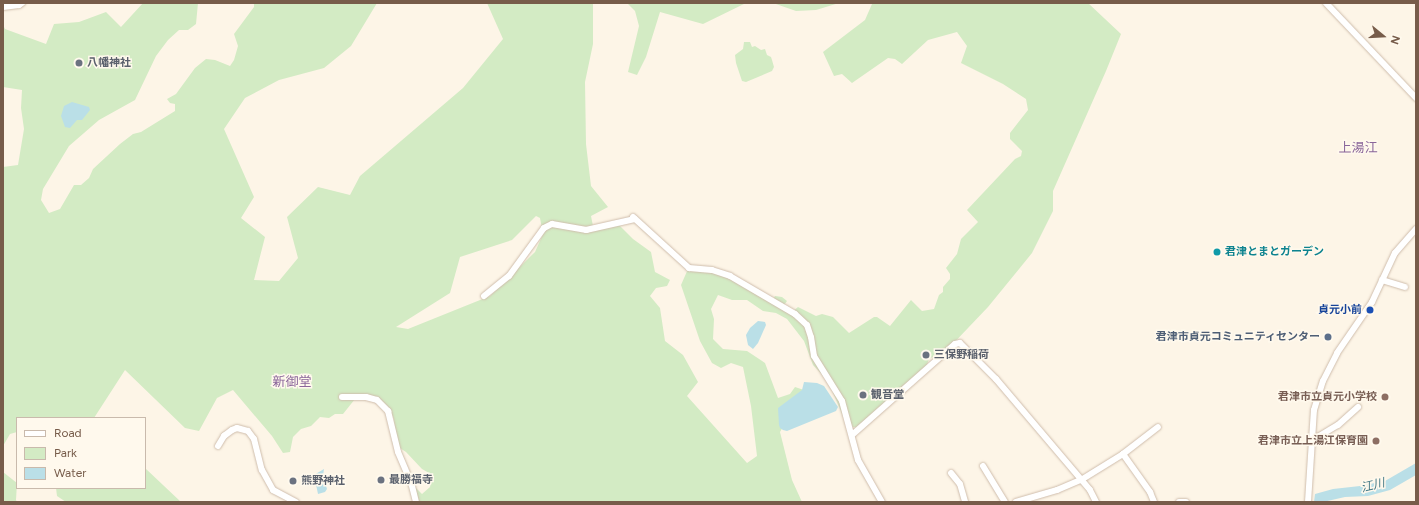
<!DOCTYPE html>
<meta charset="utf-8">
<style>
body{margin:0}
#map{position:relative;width:1419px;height:505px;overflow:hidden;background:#fdf5e7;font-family:Figtree,"Noto Sans JP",sans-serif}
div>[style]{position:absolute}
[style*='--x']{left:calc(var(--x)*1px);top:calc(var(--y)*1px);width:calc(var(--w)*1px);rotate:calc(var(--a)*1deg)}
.green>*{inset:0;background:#d3ebc4}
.water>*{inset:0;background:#badfe7}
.roads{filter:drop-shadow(0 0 1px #cfbdac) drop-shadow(0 0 1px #cfbdac)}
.minor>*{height:6px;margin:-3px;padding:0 3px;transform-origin:3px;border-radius:3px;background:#fff}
.dots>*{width:11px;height:11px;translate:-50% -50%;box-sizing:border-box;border:2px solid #fff9ed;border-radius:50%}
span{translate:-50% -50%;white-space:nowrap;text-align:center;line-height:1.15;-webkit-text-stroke:3px #fff9ed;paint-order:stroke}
.worship-label{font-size:11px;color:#5b616d;font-weight:700}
.left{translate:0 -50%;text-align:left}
.culture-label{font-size:11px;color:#0d838f;font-weight:700}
.transit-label{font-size:11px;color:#164399;font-weight:700}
.right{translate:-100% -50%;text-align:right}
.service-label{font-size:11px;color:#4e5e75;font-weight:700}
.education-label{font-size:11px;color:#785e54;font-weight:700}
.water-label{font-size:12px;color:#407683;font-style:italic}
.quarter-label{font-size:13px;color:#8a669a}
.frame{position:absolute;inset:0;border:4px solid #775c4a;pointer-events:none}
.legend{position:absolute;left:16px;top:417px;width:130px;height:72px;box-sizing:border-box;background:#fff9ed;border:1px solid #c9baac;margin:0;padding:5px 7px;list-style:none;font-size:12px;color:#775c4a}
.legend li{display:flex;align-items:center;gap:8px;height:20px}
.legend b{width:20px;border:1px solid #c9baac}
.north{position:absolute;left:1363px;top:16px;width:40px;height:40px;-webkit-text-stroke:3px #fff9ed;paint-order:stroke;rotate:108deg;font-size:11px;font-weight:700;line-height:16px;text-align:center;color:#775c4a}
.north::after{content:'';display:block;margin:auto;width:14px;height:18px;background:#775c4a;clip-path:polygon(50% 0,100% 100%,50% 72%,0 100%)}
</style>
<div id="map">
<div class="green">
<div style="clip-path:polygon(evenodd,143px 3px,198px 3px,196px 24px,188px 30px,179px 30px,168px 40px,156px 56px,135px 100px,99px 120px,69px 146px,43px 189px,41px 200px,49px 213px,60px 209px,74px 185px,81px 185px,89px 178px,93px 169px,120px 144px,133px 134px,141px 132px,175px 111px,175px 104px,170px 103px,167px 99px,176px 94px,195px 68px,206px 59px,215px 60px,230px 66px,234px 60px,238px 46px,234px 34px,254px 7px,254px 3px,377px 3px,351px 46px,324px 68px,279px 80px,245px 98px,224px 129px,254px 197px,241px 218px,265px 237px,254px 280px,279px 281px,298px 258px,287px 217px,318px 187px,350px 195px,360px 176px,463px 88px,503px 39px,487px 3px,593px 3px,593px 44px,585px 82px,586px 144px,591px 186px,608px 207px,591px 216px,593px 226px,615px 221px,633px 239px,651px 252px,655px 272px,670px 280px,667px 286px,656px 288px,650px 296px,660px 308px,665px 341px,683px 355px,698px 382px,687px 396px,747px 463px,757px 456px,751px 406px,743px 367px,731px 363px,721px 368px,712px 363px,700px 341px,681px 285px,688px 269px,718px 269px,771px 302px,775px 296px,782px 297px,787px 301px,782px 308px,791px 313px,798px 307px,816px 316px,822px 314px,833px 317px,849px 333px,874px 317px,877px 317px,890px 326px,911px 300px,922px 311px,934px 309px,939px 295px,943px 292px,943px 287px,950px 279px,950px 274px,946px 268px,957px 254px,961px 239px,978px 222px,967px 210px,1015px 159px,1021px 156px,1022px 151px,1010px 139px,1010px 133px,1028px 110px,1026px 99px,1003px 84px,961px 63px,967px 46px,957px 32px,928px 40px,902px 64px,895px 59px,888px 58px,852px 83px,842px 74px,834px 76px,823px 52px,865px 20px,872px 4px,866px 3px,1088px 3px,1121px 34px,1106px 71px,1053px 191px,1053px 211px,1032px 253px,988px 307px,948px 349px,929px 359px,925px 370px,857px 427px,853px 427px,845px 421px,828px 381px,813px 365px,804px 341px,787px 319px,776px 313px,763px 311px,747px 300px,732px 300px,718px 295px,711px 309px,714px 319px,713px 339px,723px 349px,747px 351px,765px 363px,778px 398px,790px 394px,795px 387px,804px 390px,780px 432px,792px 480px,802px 502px,418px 502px,415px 487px,422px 494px,430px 487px,432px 477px,429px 473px,422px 469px,406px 452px,392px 443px,395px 438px,394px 419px,389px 409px,359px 394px,343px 414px,335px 414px,329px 418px,320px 417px,311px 426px,301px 429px,293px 437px,290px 452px,283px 453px,272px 436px,233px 390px,217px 398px,199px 431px,185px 428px,125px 370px,94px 418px,17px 418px,17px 432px,10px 434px,3px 446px,3px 167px,18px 165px,24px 129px,21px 108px,22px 90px,3px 87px,3px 25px,5px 29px,46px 44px,54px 24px,79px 22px,106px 12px,121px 27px,143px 3px,536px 216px,540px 218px,543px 234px,535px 252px,490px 296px,408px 329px,396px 327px,450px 293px,460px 257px,512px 240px,536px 216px)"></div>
<div style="clip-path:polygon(627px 3px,746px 3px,703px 24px,660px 12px,646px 57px,637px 75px,628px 72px,639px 26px,635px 11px)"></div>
<div style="clip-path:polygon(773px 3px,839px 3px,816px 10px,796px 11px)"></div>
<div style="clip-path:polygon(744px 42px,750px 42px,752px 47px,755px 46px,761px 50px,765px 49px,767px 55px,771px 57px,772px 60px,774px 67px,772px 71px,746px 82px,742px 81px,736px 63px,735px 55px,743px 49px)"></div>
<div style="clip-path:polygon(145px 468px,181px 502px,66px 502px,57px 496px,56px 488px,145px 488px)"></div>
<div style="clip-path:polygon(3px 472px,17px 483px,16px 500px,17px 502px,3px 502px)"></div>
</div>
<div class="water">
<div style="clip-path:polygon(72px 102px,89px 107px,90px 110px,82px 120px,77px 120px,70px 128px,65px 127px,61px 116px,64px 106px)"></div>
<div style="clip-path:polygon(758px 321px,765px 322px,766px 325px,758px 343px,753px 349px,748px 345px,746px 335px,750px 328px)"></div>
<div style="clip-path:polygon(804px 382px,817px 383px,824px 386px,838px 407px,836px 411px,787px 431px,783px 430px,780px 428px,779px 425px,778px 408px,802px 390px)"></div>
<div style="clip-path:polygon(1416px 463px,1416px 475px,1390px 490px,1368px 496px,1345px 497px,1323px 502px,1314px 502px,1315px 494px,1333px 489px,1360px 486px,1385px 481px)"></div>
<div style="clip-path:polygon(324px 469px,323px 476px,327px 489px,325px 492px,318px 494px,314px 475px)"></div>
</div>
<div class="roads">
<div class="minor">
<div style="--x:1326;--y:3;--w:131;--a:46.5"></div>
<div style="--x:3;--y:7;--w:16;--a:-7"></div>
<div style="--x:19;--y:5;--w:4;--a:-34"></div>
<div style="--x:633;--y:217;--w:76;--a:42.3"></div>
<div style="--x:689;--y:268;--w:23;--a:5"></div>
<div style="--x:712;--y:270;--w:19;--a:18"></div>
<div style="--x:730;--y:276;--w:75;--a:30.3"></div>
<div style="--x:795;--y:314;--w:16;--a:43"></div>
<div style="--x:807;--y:325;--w:13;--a:72"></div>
<div style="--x:811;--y:337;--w:19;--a:81"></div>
<div style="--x:814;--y:356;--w:53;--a:58.1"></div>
<div style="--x:842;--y:401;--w:61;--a:74.8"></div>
<div style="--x:858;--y:460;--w:48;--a:60.3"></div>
<div style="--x:1382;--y:280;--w:24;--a:17"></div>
<div style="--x:484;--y:296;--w:32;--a:-39"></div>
<div style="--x:509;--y:276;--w:59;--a:-53.9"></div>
<div style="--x:544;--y:228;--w:9;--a:-27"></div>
<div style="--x:552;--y:224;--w:35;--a:10"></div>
<div style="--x:586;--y:230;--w:50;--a:-12.7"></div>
<div style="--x:342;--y:397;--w:24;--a:0"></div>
<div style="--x:366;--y:397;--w:11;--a:15"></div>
<div style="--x:377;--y:400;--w:16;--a:45"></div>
<div style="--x:388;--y:411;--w:42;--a:76.3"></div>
<div style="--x:398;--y:452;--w:33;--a:67"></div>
<div style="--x:411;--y:482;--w:21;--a:76"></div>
<div style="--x:852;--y:435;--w:137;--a:-41.5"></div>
<div style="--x:955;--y:344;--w:5;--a:-11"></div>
<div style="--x:960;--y:343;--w:51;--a:45"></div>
<div style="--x:996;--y:379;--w:145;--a:49.7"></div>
<div style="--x:1090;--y:490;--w:13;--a:63"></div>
<div style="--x:1311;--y:441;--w:31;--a:-31"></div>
<div style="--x:1338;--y:425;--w:27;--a:-42"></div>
<div style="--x:218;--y:446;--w:12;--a:-59"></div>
<div style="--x:224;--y:436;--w:10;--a:-37"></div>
<div style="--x:232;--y:430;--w:5;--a:-22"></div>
<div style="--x:237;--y:428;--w:11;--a:15"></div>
<div style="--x:248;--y:431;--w:10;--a:53"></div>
<div style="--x:254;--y:439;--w:32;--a:76"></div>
<div style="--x:262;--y:470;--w:23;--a:61"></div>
<div style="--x:273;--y:490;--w:26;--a:28"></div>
<div style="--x:1123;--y:454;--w:47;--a:54.6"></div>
<div style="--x:1150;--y:492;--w:11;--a:68"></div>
<div style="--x:983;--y:466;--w:42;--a:58.6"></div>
<div style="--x:951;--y:473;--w:14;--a:51"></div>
<div style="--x:960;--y:484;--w:19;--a:74"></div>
<div style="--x:1016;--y:502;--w:43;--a:-16.3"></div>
<div style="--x:1057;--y:490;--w:26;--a:-23"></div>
<div style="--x:1081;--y:480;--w:49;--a:-31.8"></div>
<div style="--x:1123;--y:454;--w:44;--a:-37.6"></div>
<div style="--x:1179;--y:502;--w:7;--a:0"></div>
<div style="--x:1308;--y:502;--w:92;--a:-86.3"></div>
<div style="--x:1314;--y:410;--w:30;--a:-73"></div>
<div style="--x:1323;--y:381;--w:31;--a:-63"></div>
<div style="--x:1337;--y:353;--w:62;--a:-55.5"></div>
<div style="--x:1372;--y:302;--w:54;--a:-64.9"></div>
<div style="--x:1395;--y:253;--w:32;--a:-49"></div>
</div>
</div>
<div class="dots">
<div style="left:79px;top:63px;background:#6b7280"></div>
<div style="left:1217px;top:252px;background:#0f9aa8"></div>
<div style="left:1370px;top:310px;background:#1a4fb4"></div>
<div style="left:1328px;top:337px;background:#5c6f8a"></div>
<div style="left:926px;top:355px;background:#6b7280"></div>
<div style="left:863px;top:395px;background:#6b7280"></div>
<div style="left:1385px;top:397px;background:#8d6e63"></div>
<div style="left:1376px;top:441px;background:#8d6e63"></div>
<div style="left:381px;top:480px;background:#6b7280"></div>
<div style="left:293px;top:481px;background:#6b7280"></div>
</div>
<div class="worship-label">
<span class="left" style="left:87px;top:63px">八幡神社</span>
<span class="left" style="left:934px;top:355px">三保野稲荷</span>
<span class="left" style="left:871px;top:395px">観音堂</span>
<span class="left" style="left:389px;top:480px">最勝福寺</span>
<span class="left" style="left:301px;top:481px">熊野神社</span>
</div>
<div class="culture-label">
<span class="left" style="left:1225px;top:252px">君津とまとガーデン</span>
</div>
<div class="transit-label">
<span class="right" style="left:1362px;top:310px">貞元小前</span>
</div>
<div class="service-label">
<span class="right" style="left:1320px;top:337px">君津市貞元コミュニティセンター</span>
</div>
<div class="education-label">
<span class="right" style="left:1377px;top:397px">君津市立貞元小学校</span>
<span class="right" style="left:1368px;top:441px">君津市立上湯江保育園</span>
</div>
<div class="water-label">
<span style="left:1373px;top:486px;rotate:-14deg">江川</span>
</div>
<div class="quarter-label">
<span style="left:1358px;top:148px">上湯江</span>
<span style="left:292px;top:382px">新御堂</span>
</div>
<div class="frame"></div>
<ul class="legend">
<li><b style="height:5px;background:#fff"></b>Road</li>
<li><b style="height:11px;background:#d3ebc4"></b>Park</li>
<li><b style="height:11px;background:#badfe7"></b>Water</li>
</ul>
<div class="north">N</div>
</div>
